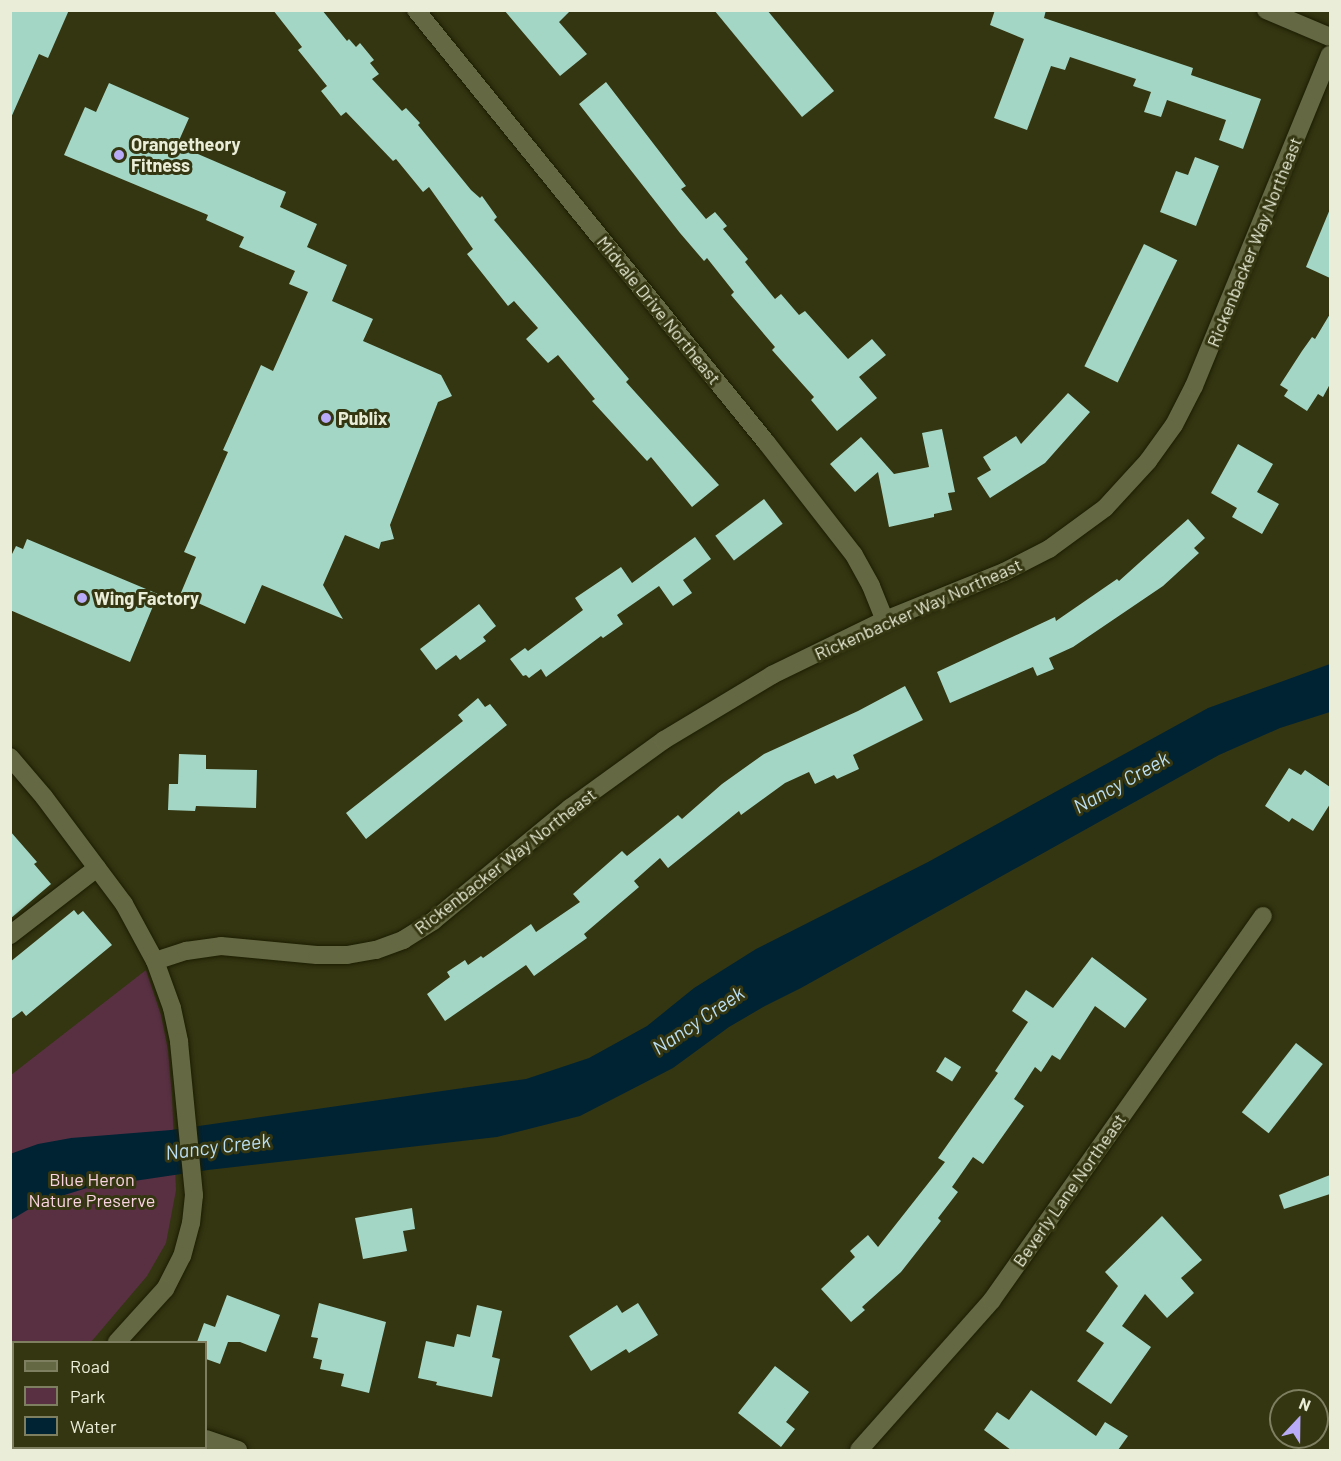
<!DOCTYPE html>
<style>
body{margin:0}
#map{position:relative;width:1341px;height:1461px;overflow:hidden;background:#343611;font-family:Barlow,sans-serif}
div>[style]{position:absolute}
[style*='--x']{left:calc(var(--x)*1px);top:calc(var(--y)*1px);width:calc(var(--w)*1px);rotate:calc(var(--a)*1deg)}
.green>*{inset:0;background:#583042}
.water>*{inset:0;background:#002334}
.building>*{inset:0;background:#a4d6c5;transform-origin:0 0}
.roads{filter:drop-shadow(0 0 2px #1c1d02) drop-shadow(0 0 2px #1c1d02)}
.minor>*{height:18px;margin:-9px;padding:0 9px;transform-origin:9px;border-radius:9px;background:#656943}
.dots>*{width:16px;height:16px;translate:-50% -50%;box-sizing:border-box;border:3px solid #343611;border-radius:50%}
span{translate:-50% -50%;white-space:nowrap;text-align:center;line-height:1.15;-webkit-text-stroke:6px #343611;paint-order:stroke}
.poi-label{font-size:18px;color:#eaedd7;font-weight:700}
.left{translate:0 -50%;text-align:left}
.street-label{font-size:18px;color:#eaedd7}
.park-label{font-size:18px;color:#fbd4e3}
.water-label{font-size:20px;color:#badef3;font-style:italic}
.frame{position:absolute;inset:0;border:12px solid #eaedd7;pointer-events:none}
.legend{position:absolute;left:12px;top:1341px;width:195px;height:108px;box-sizing:border-box;background:#343611;border:2px solid #7d7f60;margin:0;padding:8px 10px;list-style:none;font-size:18px;color:#eaedd7}
.legend li{display:flex;align-items:center;gap:12px;height:30px}
.legend b{width:30px;border:2px solid #7d7f60}
.north{position:absolute;left:1269px;top:1389px;width:60px;height:60px;box-sizing:border-box;background:#343611;border:2px solid #7d7f60;border-radius:50%;rotate:22deg;font-size:16px;font-weight:700;line-height:24px;text-align:center;color:#eaedd7}
.north::after{content:'';display:block;margin:auto;width:21px;height:27px;background:#b9abf7;clip-path:polygon(50% 0,100% 100%,50% 72%,0 100%)}
</style>
<div id="map">
<div class="green">
<div style="clip-path:polygon(146px 970px,161px 1015px,168px 1050px,172px 1096px,176px 1190px,166px 1243px,147px 1276px,91px 1342px,14px 1342px,14px 1427px,11px 1430px,11px 1075px)"></div>
</div>
<div class="water">
<div style="clip-path:polygon(1330px 664px,1330px 712px,1280px 728px,1219px 755px,801px 988px,765px 1006px,729px 1027px,673px 1068px,580px 1116px,497px 1137px,208px 1170px,87px 1188px,39px 1203px,11px 1220px,10px 1154px,38px 1144px,71px 1138px,171px 1130px,526px 1079px,589px 1058px,647px 1026px,694px 988px,756px 949px,928px 862px,1208px 708px)"></div>
</div>
<div class="building">
<div style="clip-path:polygon(10px 10px,69px 10px,48px 58px,39px 54px,10px 120px)"></div>
<div style="clip-path:polygon(273px 10px,322px 10px,347px 41px,349px 39px,356px 47px,360px 43px,374px 60px,370px 63px,379px 74px,372px 79px,402px 111px,406px 108px,420px 123px,418px 125px,471px 190px,480px 198px,482px 196px,497px 217px,494px 220px,629px 379px,626px 382px,719px 485px,692px 507px,651px 457px,647px 461px,592px 401px,595px 399px,558px 355px,548px 363px,526px 339px,538px 328px,514px 301px,508px 306px,467px 254px,473px 249px,429px 187px,423px 192px,396px 159px,393px 161px,346px 112px,341px 116px,321px 91px,327px 86px,298px 50px,302px 47px)"></div>
<div style="clip-path:polygon(504px 10px,571px 10px,559px 22px,587px 54px,560px 76px)"></div>
<div style="clip-path:polygon(714px 10px,767px 10px,834px 91px,802px 117px)"></div>
<div style="clip-path:polygon(995px 10px,1046px 10px,1044px 18px,1193px 68px,1191px 75px,1261px 99px,1243px 149px,1219px 140px,1226px 120px,1167px 100px,1161px 117px,1144px 112px,1151px 92px,1133px 86px,1136px 79px,1070px 57px,1065px 70px,1051px 66px,1027px 130px,994px 118px,1024px 39px,990px 25px)"></div>
<div style="clip-path:polygon(606px 82px,686px 186px,681px 189px,706px 219px,715px 212px,727px 226px,723px 229px,748px 259px,745px 262px,775px 299px,781px 294px,799px 315px,805px 311px,848px 359px,872px 339px,886px 355px,859px 377px,877px 398px,837px 431px,811px 400px,814px 397px,772px 350px,775px 347px,731px 295px,734px 292px,707px 258px,704px 261px,680px 233px,579px 104px)"></div>
<div style="clip-path:polygon(109px 83px,189px 118px,177px 145px,286px 192px,280px 207px,317px 224px,307px 247px,347px 265px,332px 301px,373px 319px,363px 341px,441px 375px,452px 396px,438px 402px,390px 525px,394px 539px,381px 542px,379px 549px,345px 535px,323px 585px,343px 619px,262px 585px,245px 624px,180px 595px,196px 557px,184px 552px,228px 452px,223px 450px,261px 365px,273px 371px,308px 292px,289px 284px,295px 271px,239px 247px,244px 237px,206px 220px,208px 215px,64px 155px,85px 107px,96px 112px)"></div>
<div style="clip-path:polygon(1195px 157px,1219px 166px,1196px 226px,1160px 212px,1176px 171px,1188px 175px)"></div>
<div style="clip-path:polygon(1330px 209px,1330px 278px,1306px 267px)"></div>
<div style="left:1144px;top:244px;width:37px;height:136px;rotate:26deg"></div>
<div style="clip-path:polygon(1330px 314px,1330px 384px,1323px 397px,1318px 394px,1307px 411px,1284px 396px,1288px 390px,1280px 385px,1302px 351px,1312px 337px,1315px 339px)"></div>
<div style="clip-path:polygon(1068px 393px,1090px 412px,1045px 463px,990px 498px,977px 478px,991px 470px,983px 457px,1016px 436px,1021px 444px)"></div>
<div style="clip-path:polygon(942px 429px,955px 492px,948px 493px,952px 510px,934px 514px,934px 517px,889px 527px,878px 472px,855px 492px,830px 464px,861px 437px,894px 474px,929px 467px,922px 433px)"></div>
<div style="clip-path:polygon(1238px 444px,1273px 464px,1257px 492px,1279px 504px,1262px 534px,1232px 517px,1237px 508px,1211px 493px)"></div>
<div style="left:764px;top:499px;width:31px;height:61px;rotate:53deg"></div>
<div style="clip-path:polygon(1188px 519px,1205px 538px,1194px 548px,1199px 553px,1163px 586px,1073px 647px,1049px 658px,1054px 669px,1037px 676px,1033px 667px,950px 703px,937px 672px,1055px 617px,1056px 621px,1117px 579px,1119px 581px)"></div>
<div style="clip-path:polygon(695px 537px,711px 559px,683px 580px,692px 593px,673px 606px,659px 586px,617px 615px,623px 624px,603px 638px,601px 636px,546px 677px,541px 669px,529px 678px,526px 675px,523px 676px,510px 659px,525px 648px,528px 651px,583px 610px,575px 598px,621px 567px,632px 583px)"></div>
<div style="clip-path:polygon(27px 539px,158px 594px,130px 662px,10px 610px,10px 558px,16px 546px,23px 549px)"></div>
<div style="clip-path:polygon(479px 604px,496px 626px,483px 637px,486px 641px,460px 660px,456px 655px,436px 670px,420px 649px)"></div>
<div style="clip-path:polygon(905px 686px,923px 720px,853px 755px,859px 769px,837px 779px,834px 775px,815px 784px,809px 772px,785px 783px,741px 815px,739px 811px,668px 868px,660px 858px,634px 881px,639px 887px,584px 934px,587px 938px,534px 976px,526px 965px,445px 1021px,427px 994px,450px 977px,447px 972px,465px 960px,468px 965px,481px 956px,483px 958px,531px 924px,536px 932px,580px 902px,573px 894px,622px 851px,627px 856px,678px 815px,682px 819px,722px 784px,764px 754px,858px 711px)"></div>
<div style="clip-path:polygon(478px 698px,485px 707px,490px 704px,507px 725px,366px 839px,346px 813px,463px 721px,458px 715px)"></div>
<div style="clip-path:polygon(179px 754px,206px 755px,206px 769px,257px 770px,256px 808px,196px 806px,195px 811px,168px 810px,169px 784px,178px 784px)"></div>
<div style="clip-path:polygon(1289px 768px,1301px 775px,1305px 770px,1330px 787px,1330px 804px,1313px 831px,1292px 818px,1289px 822px,1265px 806px)"></div>
<div style="clip-path:polygon(10px 831px,37px 862px,34px 864px,51px 884px,10px 919px)"></div>
<div style="clip-path:polygon(74px 910px,78px 915px,83px 911px,112px 945px,26px 1016px,22px 1011px,10px 1020px,10px 962px)"></div>
<div style="clip-path:polygon(1092px 957px,1147px 999px,1125px 1028px,1095px 1006px,1060px 1060px,1052px 1055px,1041px 1072px,1035px 1067px,1014px 1099px,1024px 1106px,983px 1164px,973px 1157px,952px 1187px,958px 1192px,938px 1218px,941px 1221px,901px 1272px,862px 1307px,865px 1310px,851px 1322px,821px 1289px,855px 1257px,850px 1251px,868px 1235px,878px 1247px,945px 1162px,938px 1158px,998px 1073px,995px 1071px,1028px 1022px,1012px 1011px,1026px 990px,1053px 1008px)"></div>
<div style="left:1296px;top:1043px;width:34px;height:88px;rotate:38deg"></div>
<div style="left:945px;top:1057px;width:19px;height:17px;rotate:32deg"></div>
<div style="clip-path:polygon(1330px 1175px,1330px 1194px,1284px 1209px,1279px 1195px)"></div>
<div style="clip-path:polygon(412px 1208px,415px 1229px,403px 1231px,407px 1251px,363px 1259px,355px 1218px)"></div>
<div style="clip-path:polygon(1162px 1216px,1202px 1260px,1181px 1278px,1194px 1293px,1167px 1318px,1145px 1294px,1122px 1326px,1151px 1347px,1111px 1404px,1077px 1381px,1104px 1343px,1086px 1331px,1118px 1286px,1105px 1272px)"></div>
<div style="clip-path:polygon(227px 1295px,280px 1315px,266px 1352px,240px 1342px,228px 1342px,220px 1364px,206px 1359px,206px 1342px,197px 1342px,204px 1323px,215px 1327px)"></div>
<div style="clip-path:polygon(319px 1303px,386px 1322px,369px 1393px,341px 1386px,344px 1374px,320px 1369px,322px 1360px,313px 1358px,318px 1338px,311px 1337px)"></div>
<div style="clip-path:polygon(638px 1303px,658px 1335px,629px 1353px,626px 1349px,591px 1371px,569px 1336px,617px 1305px,622px 1313px)"></div>
<div style="clip-path:polygon(477px 1305px,502px 1311px,492px 1357px,500px 1359px,492px 1397px,436px 1385px,437px 1382px,418px 1378px,426px 1341px,454px 1347px,457px 1334px,470px 1337px)"></div>
<div style="clip-path:polygon(775px 1366px,809px 1392px,786px 1422px,795px 1429px,781px 1447px,738px 1413px)"></div>
<div style="clip-path:polygon(1031px 1390px,1096px 1436px,1105px 1422px,1128px 1436px,1118px 1450px,1011px 1450px,984px 1430px,997px 1412px,1009px 1420px)"></div>
</div>
<div class="roads">
<div class="minor">
<div style="--x:416;--y:10;--w:556;--a:50.99"></div>
<div style="--x:766;--y:442;--w:143;--a:52.1"></div>
<div style="--x:854;--y:555;--w:35;--a:61"></div>
<div style="--x:871;--y:586;--w:37;--a:68"></div>
<div style="--x:1266;--y:10;--w:69;--a:22.9"></div>
<div style="--x:10;--y:757;--w:52;--a:49.6"></div>
<div style="--x:44;--y:797;--w:134;--a:53.2"></div>
<div style="--x:124;--y:904;--w:65;--a:61.5"></div>
<div style="--x:155;--y:961;--w:50;--a:70.1"></div>
<div style="--x:172;--y:1008;--w:35;--a:78"></div>
<div style="--x:179;--y:1042;--w:154;--a:84.4"></div>
<div style="--x:194;--y:1195;--w:28;--a:96"></div>
<div style="--x:191;--y:1223;--w:34;--a:105"></div>
<div style="--x:182;--y:1256;--w:37;--a:117"></div>
<div style="--x:165;--y:1289;--w:72;--a:132.2"></div>
<div style="--x:10;--y:935;--w:110;--a:-37.6"></div>
<div style="--x:155;--y:961;--w:33;--a:-18"></div>
<div style="--x:186;--y:951;--w:35;--a:-8"></div>
<div style="--x:221;--y:946;--w:96;--a:5.4"></div>
<div style="--x:317;--y:955;--w:30;--a:0"></div>
<div style="--x:347;--y:955;--w:29;--a:-10"></div>
<div style="--x:376;--y:950;--w:29;--a:-20"></div>
<div style="--x:403;--y:940;--w:36;--a:-32"></div>
<div style="--x:433;--y:921;--w:178;--a:-39.5"></div>
<div style="--x:570;--y:808;--w:116;--a:-35.9"></div>
<div style="--x:664;--y:740;--w:126;--a:-31"></div>
<div style="--x:772;--y:675;--w:126;--a:-26"></div>
<div style="--x:885;--y:620;--w:128;--a:-22"></div>
<div style="--x:1004;--y:572;--w:51;--a:-27.1"></div>
<div style="--x:1049;--y:549;--w:69;--a:-36.2"></div>
<div style="--x:1105;--y:508;--w:64;--a:-47.5"></div>
<div style="--x:1148;--y:461;--w:44;--a:-54.2"></div>
<div style="--x:1174;--y:425;--w:44;--a:-62.9"></div>
<div style="--x:1194;--y:386;--w:358;--a:-67.7"></div>
<div style="--x:206;--y:1439;--w:34;--a:19"></div>
<div style="--x:19;--y:1450;--w:4;--a:-34"></div>
<div style="--x:859;--y:1450;--w:200;--a:-48.4"></div>
<div style="--x:992;--y:1300;--w:470;--a:-54.8"></div>
</div>
</div>
<div class="dots">
<div style="left:119px;top:155px;background:#b9abf7"></div>
<div style="left:326px;top:418px;background:#b9abf7"></div>
<div style="left:82px;top:598px;background:#b9abf7"></div>
</div>
<div class="poi-label">
<span class="left" style="left:131px;top:155px">Orangetheory<br>Fitness</span>
<span class="left" style="left:338px;top:418px">Publix</span>
<span class="left" style="left:94px;top:598px">Wing Factory</span>
</div>
<div class="street-label">
<span style="left:1254px;top:242px;rotate:-68deg">Rickenbacker Way Northeast</span>
<span style="left:659px;top:310px;rotate:51deg">Midvale Drive Northeast</span>
<span style="left:918px;top:609px;rotate:-24deg">Rickenbacker Way Northeast</span>
<span style="left:505px;top:861px;rotate:-38deg">Rickenbacker Way Northeast</span>
<span style="left:1069px;top:1190px;rotate:-55deg">Beverly Lane Northeast</span>
</div>
<div class="park-label">
<span style="left:92px;top:1190px">Blue Heron<br>Nature Preserve</span>
</div>
<div class="water-label">
<span style="left:1121px;top:782px;rotate:-29deg">Nancy Creek</span>
<span style="left:698px;top:1020px;rotate:-34deg">Nancy Creek</span>
<span style="left:218px;top:1146px;rotate:-7deg">Nancy Creek</span>
</div>
<div class="frame"></div>
<ul class="legend">
<li><b style="height:8px;background:#656943"></b>Road</li>
<li><b style="height:16px;background:#583042"></b>Park</li>
<li><b style="height:16px;background:#002334"></b>Water</li>
</ul>
<div class="north">N</div>
</div>
